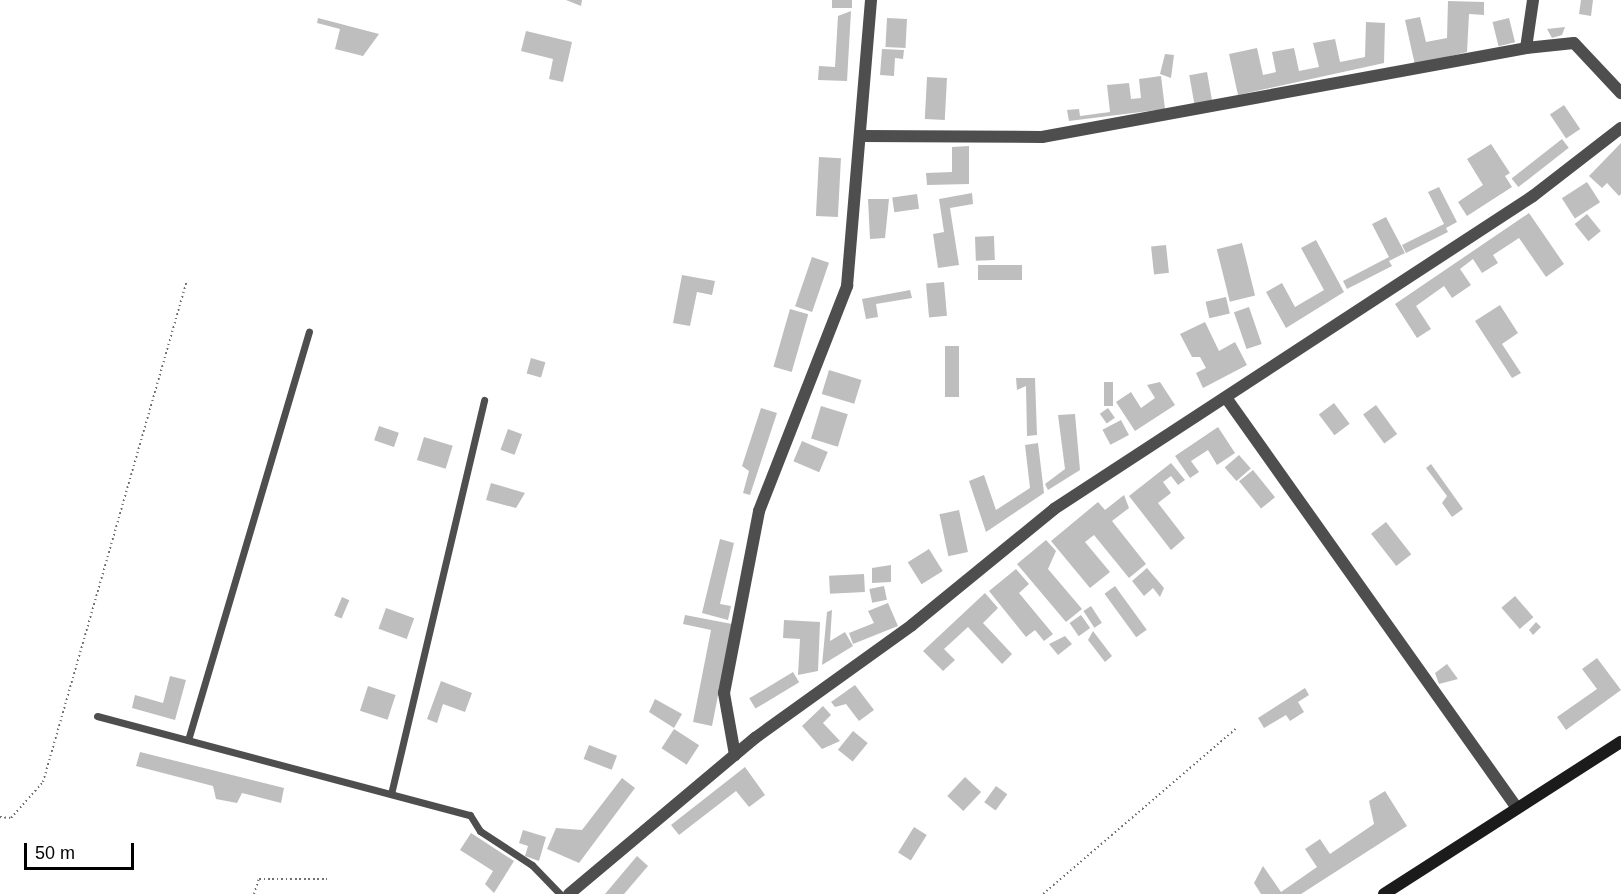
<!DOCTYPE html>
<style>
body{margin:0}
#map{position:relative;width:1621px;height:894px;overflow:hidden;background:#fff;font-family:Helvetica,sans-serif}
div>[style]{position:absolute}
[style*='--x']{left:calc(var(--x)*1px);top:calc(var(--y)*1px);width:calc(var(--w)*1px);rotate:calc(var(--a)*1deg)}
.building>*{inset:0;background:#bebebe;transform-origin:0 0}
.path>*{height:2px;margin-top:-1px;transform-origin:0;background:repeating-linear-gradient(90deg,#707070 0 1.5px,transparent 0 4.5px)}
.service>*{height:7px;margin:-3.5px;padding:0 3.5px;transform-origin:3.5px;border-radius:3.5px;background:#4e4e4e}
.minor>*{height:12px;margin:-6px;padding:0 6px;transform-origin:6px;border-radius:6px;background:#4e4e4e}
.tertiary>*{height:12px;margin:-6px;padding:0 6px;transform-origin:6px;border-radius:6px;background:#4e4e4e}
.secondary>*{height:12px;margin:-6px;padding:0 6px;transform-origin:6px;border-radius:6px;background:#1b1b1b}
span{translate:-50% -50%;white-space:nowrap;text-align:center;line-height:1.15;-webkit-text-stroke:5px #fff;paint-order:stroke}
.scale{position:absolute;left:24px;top:843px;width:110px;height:27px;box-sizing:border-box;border:3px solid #000;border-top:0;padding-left:8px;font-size:18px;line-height:21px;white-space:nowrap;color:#000;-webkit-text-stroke:4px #fff;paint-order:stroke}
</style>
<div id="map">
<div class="building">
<div style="clip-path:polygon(566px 0,582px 0,581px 6px)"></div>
<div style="left:832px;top:0;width:20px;height:8px"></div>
<div style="clip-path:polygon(1581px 0,1593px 0,1591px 16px,1579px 14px)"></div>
<div style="clip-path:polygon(1448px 1px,1484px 2px,1484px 15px,1469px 14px,1467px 52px,1415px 65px,1405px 20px,1420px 17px,1426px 42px,1447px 38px)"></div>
<div style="clip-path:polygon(851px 11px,847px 81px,818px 80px,819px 66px,835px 67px,838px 16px)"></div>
<div style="clip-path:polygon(318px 18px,379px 34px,363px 56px,335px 49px,340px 29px,317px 23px)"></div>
<div style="left:887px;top:18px;width:20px;height:29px;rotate:3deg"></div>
<div style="left:1509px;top:18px;width:25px;height:17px;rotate:76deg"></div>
<div style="clip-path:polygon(1366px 22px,1385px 23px,1384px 63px,1238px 95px,1229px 54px,1257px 48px,1263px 75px,1276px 72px,1272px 52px,1294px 48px,1299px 71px,1319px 67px,1313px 43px,1335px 39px,1340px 62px,1365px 57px)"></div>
<div style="clip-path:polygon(1565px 27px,1562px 35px,1552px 38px,1547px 29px)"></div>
<div style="clip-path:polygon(526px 31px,572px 42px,563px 82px,549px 79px,553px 59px,521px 51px)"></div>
<div style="clip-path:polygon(882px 49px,904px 50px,903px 59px,895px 58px,894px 76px,880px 75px)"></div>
<div style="clip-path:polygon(1165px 54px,1174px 55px,1171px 78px,1160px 74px)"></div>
<div style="left:1207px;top:72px;width:29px;height:18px;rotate:80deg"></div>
<div style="clip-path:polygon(1161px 76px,1165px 109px,1069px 121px,1067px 110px,1079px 109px,1080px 116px,1110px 112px,1107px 85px,1129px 83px,1131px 99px,1141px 98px,1139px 79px)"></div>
<div style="left:927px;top:77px;width:20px;height:42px;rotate:3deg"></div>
<div style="left:1564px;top:105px;width:29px;height:17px;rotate:56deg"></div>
<div style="left:1562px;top:139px;width:11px;height:64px;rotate:52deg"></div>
<div style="clip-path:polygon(1621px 143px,1621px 194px,1619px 196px,1607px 183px,1602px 188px,1589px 176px)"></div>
<div style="clip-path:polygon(1491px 144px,1510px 173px,1505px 176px,1512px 187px,1467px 216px,1458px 202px,1483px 185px,1467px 159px)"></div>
<div style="clip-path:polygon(969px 146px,969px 184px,927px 185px,926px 173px,952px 172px,952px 147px)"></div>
<div style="left:819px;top:157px;width:22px;height:59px;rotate:3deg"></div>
<div style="left:1587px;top:182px;width:24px;height:30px;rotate:57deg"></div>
<div style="clip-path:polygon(1439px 187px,1457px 222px,1446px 228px,1448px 232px,1406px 253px,1402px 245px,1444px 224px,1428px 192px)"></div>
<div style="clip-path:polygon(972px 193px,973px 204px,950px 208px,959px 265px,938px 268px,933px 234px,944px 232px,939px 199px)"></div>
<div style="left:917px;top:194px;width:15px;height:25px;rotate:82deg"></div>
<div style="clip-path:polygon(868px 199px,889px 199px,885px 238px,870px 239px)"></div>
<div style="clip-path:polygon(1529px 213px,1564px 264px,1546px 277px,1519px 238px,1493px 255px,1498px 263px,1482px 273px,1473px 259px,1460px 269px,1471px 285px,1452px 298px,1444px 286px,1416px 306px,1431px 329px,1417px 338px,1395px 304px)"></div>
<div style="left:1587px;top:214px;width:22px;height:16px;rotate:51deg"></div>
<div style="clip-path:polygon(1386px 217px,1405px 253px,1389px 261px,1392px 266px,1347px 289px,1343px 281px,1389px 257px,1372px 224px)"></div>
<div style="left:994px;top:236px;width:24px;height:19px;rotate:88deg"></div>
<div style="clip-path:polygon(1316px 240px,1344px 292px,1286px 328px,1266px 292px,1282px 283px,1295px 307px,1324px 290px,1301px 248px)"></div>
<div style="left:1242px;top:243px;width:54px;height:26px;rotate:76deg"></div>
<div style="left:1166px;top:245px;width:28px;height:15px;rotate:84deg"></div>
<div style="left:812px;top:257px;width:18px;height:52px;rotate:19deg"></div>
<div style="left:978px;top:265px;width:44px;height:15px"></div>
<div style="clip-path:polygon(682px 275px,715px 281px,712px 295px,697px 292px,690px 326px,673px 323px)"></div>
<div style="left:944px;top:282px;width:34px;height:18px;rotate:85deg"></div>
<div style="clip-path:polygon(910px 290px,912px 298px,876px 304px,878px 317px,866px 319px,862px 299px)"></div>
<div style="left:1226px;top:297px;width:17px;height:21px;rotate:77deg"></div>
<div style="clip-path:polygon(1500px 305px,1518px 333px,1502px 344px,1521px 373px,1512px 378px,1475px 321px)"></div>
<div style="left:1249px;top:307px;width:39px;height:16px;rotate:71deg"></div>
<div style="left:790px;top:309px;width:19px;height:60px;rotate:16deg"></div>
<div style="clip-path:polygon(1205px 322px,1219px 351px,1235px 342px,1247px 365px,1203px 388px,1196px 373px,1206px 368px,1200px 357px,1192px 357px,1180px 334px)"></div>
<div style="left:945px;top:346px;width:14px;height:51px"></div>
<div style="left:531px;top:358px;width:15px;height:16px;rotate:16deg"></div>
<div style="left:829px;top:370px;width:34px;height:25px;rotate:17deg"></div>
<div style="clip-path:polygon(1016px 378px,1035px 378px,1037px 435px,1027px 436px,1026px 386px,1017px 390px)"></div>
<div style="left:1104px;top:382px;width:9px;height:24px"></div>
<div style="clip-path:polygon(1160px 382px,1175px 405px,1135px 431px,1116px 402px,1131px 392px,1141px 408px,1155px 398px,1147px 385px)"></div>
<div style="left:1334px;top:403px;width:26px;height:19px;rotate:53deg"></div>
<div style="left:1376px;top:405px;width:36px;height:16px;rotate:54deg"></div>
<div style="left:821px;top:406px;width:28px;height:34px;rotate:17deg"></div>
<div style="clip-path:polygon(761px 408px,777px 413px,750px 495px,743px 493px,749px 471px,742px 466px)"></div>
<div style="left:1108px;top:408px;width:12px;height:10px;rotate:55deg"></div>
<div style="clip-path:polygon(1075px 414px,1080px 470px,1048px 490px,1045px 484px,1065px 469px,1058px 415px)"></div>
<div style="left:1121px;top:420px;width:17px;height:21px;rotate:62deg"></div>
<div style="left:379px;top:426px;width:21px;height:15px;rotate:19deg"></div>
<div style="clip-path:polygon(1218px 427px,1235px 453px,1217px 465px,1208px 450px,1191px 461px,1199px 472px,1190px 478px,1175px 456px)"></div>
<div style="left:508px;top:429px;width:15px;height:22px;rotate:20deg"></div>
<div style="left:424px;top:437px;width:30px;height:24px;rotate:17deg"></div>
<div style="left:802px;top:441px;width:28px;height:22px;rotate:23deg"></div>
<div style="clip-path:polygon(1038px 443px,1044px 493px,986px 532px,969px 481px,984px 475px,996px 510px,1030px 488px,1025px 445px)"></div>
<div style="left:1239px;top:455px;width:18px;height:19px;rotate:49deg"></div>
<div style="clip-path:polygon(1171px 463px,1185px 480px,1178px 485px,1171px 476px,1163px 482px,1171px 493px,1158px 503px,1185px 538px,1171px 550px,1129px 496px)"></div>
<div style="clip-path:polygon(1431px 464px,1463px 509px,1452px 517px,1442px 503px,1447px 496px,1426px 468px)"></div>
<div style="left:1253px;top:470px;width:35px;height:18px;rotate:51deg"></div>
<div style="clip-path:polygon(491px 483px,525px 493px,516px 508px,486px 500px)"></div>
<div style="clip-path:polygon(1124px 495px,1129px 508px,1112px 521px,1146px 564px,1129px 578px,1094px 535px,1085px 542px,1110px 572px,1090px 588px,1051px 541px,1098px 502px,1105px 510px)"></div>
<div style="left:959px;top:510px;width:43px;height:20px;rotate:78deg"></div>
<div style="left:1386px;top:522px;width:41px;height:19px;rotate:52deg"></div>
<div style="clip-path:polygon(720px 539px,734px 543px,720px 604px,731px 606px,728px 620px,702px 613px)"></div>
<div style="clip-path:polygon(1046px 540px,1056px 551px,1048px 569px,1082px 609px,1066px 622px,1017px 564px)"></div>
<div style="left:929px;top:549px;width:26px;height:25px;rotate:58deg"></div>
<div style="clip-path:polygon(891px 565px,891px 582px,872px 583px,872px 568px)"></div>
<div style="clip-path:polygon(1147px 568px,1164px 588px,1160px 597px,1153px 588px,1144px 596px,1132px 581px)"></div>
<div style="clip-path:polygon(1016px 569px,1029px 584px,1019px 593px,1053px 634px,1044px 641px,1035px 630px,1026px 637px,989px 591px)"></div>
<div style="left:864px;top:574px;width:18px;height:35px;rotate:87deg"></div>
<div style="left:884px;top:586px;width:14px;height:15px;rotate:78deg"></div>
<div style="left:1115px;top:586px;width:54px;height:13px;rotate:54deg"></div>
<div style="clip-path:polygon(985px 593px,998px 608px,983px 623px,1012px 654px,1002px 664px,968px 627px,944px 649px,955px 660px,943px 671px,923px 651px)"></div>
<div style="left:1515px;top:596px;width:28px;height:18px;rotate:49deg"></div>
<div style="left:342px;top:597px;width:8px;height:20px;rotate:23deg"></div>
<div style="clip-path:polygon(888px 603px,898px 626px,853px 644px,849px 633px,874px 623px,868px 611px)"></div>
<div style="left:1091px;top:606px;width:20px;height:9px;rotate:57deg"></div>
<div style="left:386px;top:608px;width:30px;height:22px;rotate:20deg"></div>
<div style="clip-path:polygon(832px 610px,830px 641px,845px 632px,853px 646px,822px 665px,827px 612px)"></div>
<div style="clip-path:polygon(685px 615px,732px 624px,712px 726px,693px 722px,711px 630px,683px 624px)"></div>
<div style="left:1081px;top:615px;width:16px;height:14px;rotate:55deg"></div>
<div style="clip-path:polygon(784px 620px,820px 622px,818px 671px,798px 675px,800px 639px,783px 638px)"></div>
<div style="clip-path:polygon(1536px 622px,1541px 627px,1533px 635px,1529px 630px)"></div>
<div style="clip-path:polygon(1093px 631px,1112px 656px,1105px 662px,1088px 640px)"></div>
<div style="clip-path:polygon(1065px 636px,1072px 644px,1058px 655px,1049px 644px)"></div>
<div style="clip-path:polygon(1597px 658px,1621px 690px,1566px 730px,1557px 717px,1597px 689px,1582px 669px)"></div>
<div style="clip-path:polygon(1447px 664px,1458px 679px,1439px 684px,1435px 673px)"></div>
<div style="left:793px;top:672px;width:12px;height:51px;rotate:59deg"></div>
<div style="clip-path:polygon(170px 676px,186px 680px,175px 720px,132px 708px,135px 695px,163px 703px)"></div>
<div style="clip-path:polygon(441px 681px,472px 693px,465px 712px,443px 704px,437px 723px,427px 719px)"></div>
<div style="clip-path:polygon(855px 685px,874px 710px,859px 721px,846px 704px,835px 707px,831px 702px)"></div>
<div style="left:368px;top:686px;width:29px;height:26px;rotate:18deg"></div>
<div style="clip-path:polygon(1305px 688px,1309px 695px,1298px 702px,1304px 712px,1290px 721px,1286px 715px,1264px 728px,1258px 718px)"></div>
<div style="clip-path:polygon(655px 699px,682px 714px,674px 728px,649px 712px)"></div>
<div style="clip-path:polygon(823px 706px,831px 715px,823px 723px,840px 741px,822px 749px,802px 726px)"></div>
<div style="left:674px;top:729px;width:30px;height:23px;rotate:33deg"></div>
<div style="left:853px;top:731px;width:19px;height:24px;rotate:39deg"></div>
<div style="left:589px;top:745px;width:30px;height:15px;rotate:21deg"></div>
<div style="clip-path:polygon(140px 752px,284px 788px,281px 803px,242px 793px,237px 803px,216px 799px,213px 786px,136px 766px)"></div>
<div style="clip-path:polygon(745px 767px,765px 795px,749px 807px,736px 791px,679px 835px,671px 825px)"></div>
<div style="left:965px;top:777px;width:22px;height:26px;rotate:43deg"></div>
<div style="clip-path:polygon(622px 778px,635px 788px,579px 863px,547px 849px,556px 828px,582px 830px)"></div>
<div style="left:996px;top:786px;width:14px;height:20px;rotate:36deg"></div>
<div style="clip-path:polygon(1385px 791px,1407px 826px,1301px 894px,1261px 894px,1254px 883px,1263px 866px,1281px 892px,1317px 867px,1305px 849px,1320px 839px,1330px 854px,1374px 824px,1369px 801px)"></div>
<div style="left:914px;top:827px;width:15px;height:30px;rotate:32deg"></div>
<div style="clip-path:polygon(523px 830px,546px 837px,539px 861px,525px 856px,528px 846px,519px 843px)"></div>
<div style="clip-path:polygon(471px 833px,514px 861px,494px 893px,485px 884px,493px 871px,460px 850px)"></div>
<div style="clip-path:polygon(637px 856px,648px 866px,624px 894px,605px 894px)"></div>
</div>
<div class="path">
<div style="--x:0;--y:817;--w:11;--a:5"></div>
<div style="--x:11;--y:818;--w:48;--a:-48.4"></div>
<div style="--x:43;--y:782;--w:522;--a:-73.99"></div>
<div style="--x:254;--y:894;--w:16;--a:-72"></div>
<div style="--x:259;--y:879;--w:68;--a:0"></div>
<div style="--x:1043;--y:894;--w:255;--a:-40.6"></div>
</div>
<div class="service">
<div style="--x:97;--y:716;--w:386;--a:14.9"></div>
<div style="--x:470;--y:815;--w:19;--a:58"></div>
<div style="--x:480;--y:831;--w:62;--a:33.2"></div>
<div style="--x:532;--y:865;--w:40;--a:46"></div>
<div style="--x:188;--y:740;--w:426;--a:-73.5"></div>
<div style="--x:391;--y:794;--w:405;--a:-76.7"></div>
</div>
<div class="minor">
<div style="--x:1526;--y:48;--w:49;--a:-81.7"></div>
<div style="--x:860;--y:136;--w:182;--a:0.3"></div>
<div style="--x:1042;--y:137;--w:492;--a:-10.4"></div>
<div style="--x:1526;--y:48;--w:48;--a:-5.9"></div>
<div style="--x:1574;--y:43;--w:69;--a:46.8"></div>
<div style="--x:1227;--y:399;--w:501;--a:54.66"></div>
<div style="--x:735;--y:755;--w:63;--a:-100.1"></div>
<div style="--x:724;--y:693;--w:185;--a:-79.1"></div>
<div style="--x:759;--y:511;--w:242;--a:-68.6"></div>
<div style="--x:847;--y:286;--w:287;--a:-85.2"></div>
</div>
<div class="tertiary">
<div style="--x:569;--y:894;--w:243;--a:-40"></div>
<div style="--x:755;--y:738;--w:193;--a:-35.7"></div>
<div style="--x:912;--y:625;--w:183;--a:-39.2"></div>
<div style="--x:1054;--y:509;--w:572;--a:-33.16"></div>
<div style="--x:1533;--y:196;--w:111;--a:-37.7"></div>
</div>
<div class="secondary">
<div style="--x:1384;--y:894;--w:282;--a:-32.7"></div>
</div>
<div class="scale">50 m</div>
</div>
